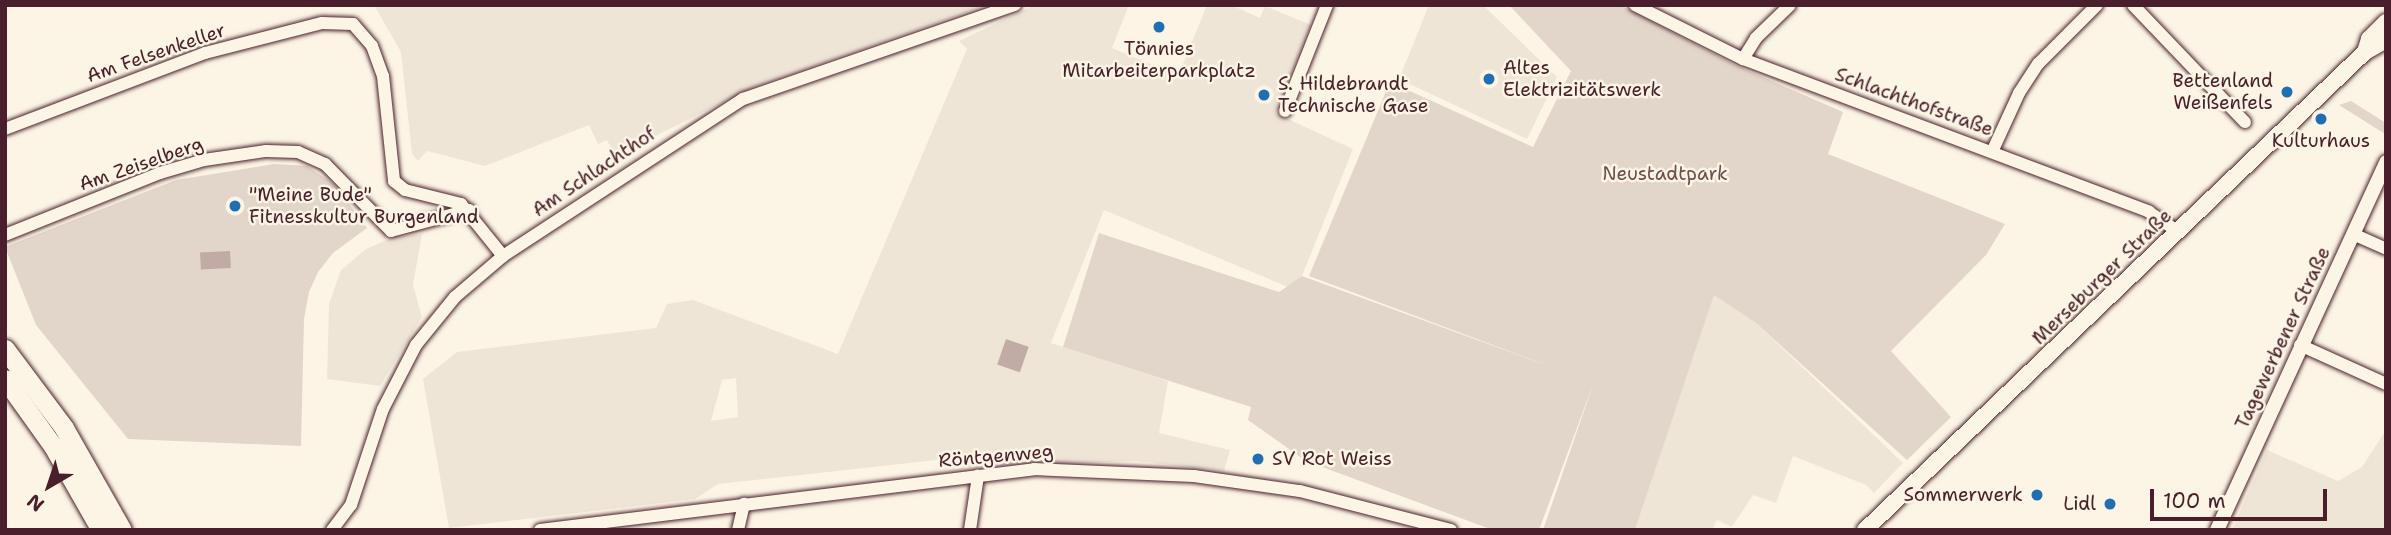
<!DOCTYPE html>
<meta charset="utf-8">
<style>
body{margin:0}
#map{position:relative;width:2391px;height:535px;overflow:hidden;background:#fcf5e5;font-family:"Shantell Sans",sans-serif}
div>[style]{position:absolute}
[style*='--x']{left:calc(var(--x)*1px);top:calc(var(--y)*1px);width:calc(var(--w)*1px);rotate:calc(var(--a)*1deg)}
.built>*{inset:0;background:#eee5d7}
.green>*{inset:0;background:#e2d5ca}
.water>*{inset:0;background:#c0aca5;transform-origin:0 0}
.roads{filter:drop-shadow(0 0 2px #4a1f2b) drop-shadow(0 0 2px #4a1f2b)}
.minor>*{height:12px;margin:-6px;padding:0 6px;transform-origin:6px;border-radius:6px;background:#fcf5e5}
.tertiary>*{height:14px;margin:-7px;padding:0 7px;transform-origin:7px;border-radius:7px;background:#fcf5e5}
.secondary>*{height:16px;margin:-8px;padding:0 8px;transform-origin:8px;border-radius:8px;background:#fcf5e5}
.trunk>*{height:19px;margin:-9.5px;padding:0 9.5px;transform-origin:9.5px;border-radius:9.5px;background:#fcf5e5}
.dots>*{width:19px;height:19px;translate:-50% -50%;box-sizing:border-box;border:4px solid #fcf5e5;border-radius:50%}
span{translate:-50% -50%;white-space:nowrap;text-align:center;line-height:1.15;-webkit-text-stroke:5px #fcf5e5;paint-order:stroke}
.poi-label{font-size:19px;color:#4a1f2b}
.left{translate:0 -50%;text-align:left}
.right{translate:-100% -50%;text-align:right}
.street-label{font-size:19px;color:#4a1f2b}
.park-label{font-size:19px;color:#704c53}
.frame{position:absolute;inset:0;border:7px solid #4a1f2b;pointer-events:none}
.north{position:absolute;left:14px;top:451px;width:70px;height:70px;-webkit-text-stroke:5px #fcf5e5;paint-order:stroke;rotate:219deg;font-size:19px;font-weight:700;line-height:28px;text-align:center;color:#4a1f2b}
.north::after{content:'';display:block;margin:auto;width:24px;height:32px;background:#4a1f2b;clip-path:polygon(50% 0,100% 100%,50% 72%,0 100%)}
.scale{position:absolute;left:2150px;top:489px;width:177px;height:32px;box-sizing:border-box;border:4px solid #4a1f2b;border-top:0;padding-left:9px;font-size:21px;line-height:24px;white-space:nowrap;color:#4a1f2b;-webkit-text-stroke:5px #fcf5e5;paint-order:stroke}
</style>
<div id="map">
<div class="built">
<div style="clip-path:polygon(374px 5px,987px 5px,756px 86px,615px 156px,607px 140px,598px 144px,589px 125px,485px 166px,427px 151px,418px 161px,412px 154px,401px 52px)"></div>
<div style="clip-path:polygon(evenodd,1034px 5px,1129px 5px,1112px 48px,1178px 76px,1207px 5px,1231px 5px,1260px 18px,1265px 6px,1311px 25px,1275px 113px,1353px 149px,1302px 276px,1288px 287px,1104px 210px,1051px 343px,1168px 381px,1159px 433px,1230px 450px,1224px 471px,1136px 461px,966px 467px,964px 457px,718px 484px,695px 499px,449px 528px,423px 379px,457px 352px,656px 328px,667px 304px,693px 300px,838px 354px,967px 49px,959px 41px,1034px 5px,736px 378px,738px 417px,711px 421px,722px 380px,736px 378px)"></div>
<div style="clip-path:polygon(1429px 5px,1483px 5px,1557px 77px,1527px 139px,1399px 79px)"></div>
<div style="clip-path:polygon(422px 234px,413px 285px,422px 317px,380px 386px,327px 379px,329px 304px,341px 270px,366px 249px,394px 237px)"></div>
<div style="clip-path:polygon(1714px 294px,1756px 323px,1903px 463px,1874px 493px,1866px 485px,1793px 456px,1776px 503px,1753px 495px,1732px 527px,1717px 520px,1712px 530px,1635px 530px)"></div>
<div style="clip-path:polygon(2384px 433px,2386px 530px,2232px 530px,2267px 450px,2338px 481px,2362px 467px)"></div>
</div>
<div class="green">
<div style="clip-path:polygon(1509px 5px,1620px 5px,1735px 65px,1843px 112px,1828px 154px,2005px 224px,1986px 255px,1891px 351px,1951px 417px,1907px 460px,1756px 323px,1714px 295px,1635px 530px,1543px 530px,1594px 382px,1539px 530px,1493px 530px,1306px 461px,1248px 420px,1251px 407px,1063px 347px,1099px 233px,1279px 292px,1302px 276px,1551px 367px,1309px 276px,1390px 82px,1533px 147px,1571px 71px)"></div>
<div style="clip-path:polygon(2351px 101px,2386px 123px,2385px 134px,2339px 105px)"></div>
<div style="clip-path:polygon(274px 164px,307px 166px,335px 185px,367px 228px,333px 253px,318px 272px,309px 292px,304px 319px,301px 446px,128px 439px,36px 325px,5px 247px,176px 180px)"></div>
</div>
<div class="water">
<div style="left:230px;top:251px;width:17px;height:30px;rotate:87deg"></div>
<div style="left:1006px;top:339px;width:24px;height:27px;rotate:19deg"></div>
</div>
<div class="roads">
<div class="minor">
<div style="--x:1635;--y:5;--w:121;--a:26.6"></div>
<div style="--x:1743;--y:59;--w:434;--a:20.6"></div>
<div style="--x:2149;--y:212;--w:36;--a:34"></div>
<div style="--x:2133;--y:5;--w:162;--a:46.3"></div>
<div style="--x:1743;--y:59;--w:25;--a:-58"></div>
<div style="--x:1756;--y:38;--w:47;--a:-44.1"></div>
<div style="--x:1285;--y:111;--w:114;--a:-68.4"></div>
<div style="--x:5;--y:129;--w:214;--a:-20.8"></div>
<div style="--x:205;--y:53;--w:121;--a:-14.4"></div>
<div style="--x:322;--y:23;--w:31;--a:2"></div>
<div style="--x:353;--y:24;--w:29;--a:49"></div>
<div style="--x:372;--y:46;--w:32;--a:70"></div>
<div style="--x:383;--y:76;--w:106;--a:84"></div>
<div style="--x:394;--y:181;--w:14;--a:39"></div>
<div style="--x:405;--y:190;--w:58;--a:14"></div>
<div style="--x:461;--y:204;--w:67;--a:51.1"></div>
<div style="--x:1992;--y:152;--w:65;--a:-65.4"></div>
<div style="--x:2019;--y:93;--w:35;--a:-57"></div>
<div style="--x:2038;--y:64;--w:83;--a:-45"></div>
<div style="--x:2353;--y:234;--w:36;--a:24"></div>
<div style="--x:5;--y:235;--w:167;--a:-21.8"></div>
<div style="--x:160;--y:173;--w:46;--a:-16.5"></div>
<div style="--x:204;--y:160;--w:63;--a:-8.3"></div>
<div style="--x:266;--y:151;--w:32;--a:2"></div>
<div style="--x:298;--y:152;--w:30;--a:24"></div>
<div style="--x:325;--y:164;--w:94;--a:45.4"></div>
<div style="--x:391;--y:231;--w:81;--a:-15.1"></div>
<div style="--x:2300;--y:345;--w:94;--a:24.4"></div>
<div style="--x:332;--y:530;--w:31;--a:-53"></div>
<div style="--x:351;--y:505;--w:101;--a:-71.6"></div>
<div style="--x:383;--y:409;--w:72;--a:-62.7"></div>
<div style="--x:416;--y:345;--w:62;--a:-50.9"></div>
<div style="--x:455;--y:297;--w:63;--a:-40.5"></div>
<div style="--x:503;--y:256;--w:287;--a:-33.2"></div>
<div style="--x:743;--y:99;--w:288;--a:-19.1"></div>
<div style="--x:540;--y:530;--w:498;--a:-7"></div>
<div style="--x:1034;--y:469;--w:160;--a:2.5"></div>
<div style="--x:1194;--y:476;--w:107;--a:8.1"></div>
<div style="--x:1300;--y:491;--w:156;--a:14.5"></div>
<div style="--x:738;--y:530;--w:27;--a:-77"></div>
<div style="--x:970;--y:530;--w:55;--a:-81.6"></div>
</div>
<div class="tertiary">
<div style="--x:2217;--y:530;--w:405;--a:-65.3"></div>
</div>
<div class="secondary">
<div style="--x:2365;--y:52;--w:14;--a:-73"></div>
<div style="--x:2369;--y:39;--w:24;--a:-45"></div>
<div style="--x:1865;--y:530;--w:692;--a:-43.71"></div>
<div style="--x:2365;--y:52;--w:24;--a:-30"></div>
</div>
<div class="trunk">
<div style="--x:5;--y:349;--w:99;--a:53.2"></div>
<div style="--x:64;--y:428;--w:117;--a:60.4"></div>
<div style="--x:5;--y:379;--w:82;--a:54.4"></div>
<div style="--x:53;--y:446;--w:97;--a:60.3"></div>
</div>
</div>
<div class="dots">
<div style="left:1159px;top:27px;background:#1f6fb2"></div>
<div style="left:1489px;top:79px;background:#1f6fb2"></div>
<div style="left:2287px;top:92px;background:#1f6fb2"></div>
<div style="left:1264px;top:95px;background:#1f6fb2"></div>
<div style="left:2321px;top:119px;background:#1f6fb2"></div>
<div style="left:235px;top:206px;background:#1f6fb2"></div>
<div style="left:1258px;top:459px;background:#1f6fb2"></div>
<div style="left:2037px;top:495px;background:#1f6fb2"></div>
<div style="left:2110px;top:504px;background:#1f6fb2"></div>
</div>
<div class="poi-label">
<span style="left:1159px;top:60px">Tönnies<br>Mitarbeiterparkplatz</span>
<span class="left" style="left:1503px;top:79px">Altes<br>Elektrizitätswerk</span>
<span class="right" style="left:2273px;top:92px">Bettenland<br>Weißenfels</span>
<span class="left" style="left:1278px;top:95px">S. Hildebrandt<br>Technische Gase</span>
<span style="left:2321px;top:141px">Kulturhaus</span>
<span class="left" style="left:249px;top:206px">"Meine Bude"<br>Fitnesskultur Burgenland</span>
<span class="left" style="left:1272px;top:459px">SV Rot Weiss</span>
<span class="right" style="left:2023px;top:495px">Sommerwerk</span>
<span class="right" style="left:2096px;top:504px">Lidl</span>
</div>
<div class="street-label">
<span style="left:156px;top:53px;rotate:-19deg">Am Felsenkeller</span>
<span style="left:1914px;top:102px;rotate:20deg">Schlachthofstraße</span>
<span style="left:141px;top:164px;rotate:-19deg">Am Zeiselberg</span>
<span style="left:594px;top:172px;rotate:-34deg">Am Schlachthof</span>
<span style="left:2102px;top:277px;rotate:-44deg">Merseburger Straße</span>
<span style="left:2283px;top:338px;rotate:-65deg">Tagewerbener Straße</span>
<span style="left:996px;top:456px;rotate:-5deg">Röntgenweg</span>
</div>
<div class="park-label">
<span style="left:1665px;top:174px">Neustadtpark</span>
</div>
<div class="frame"></div>
<div class="north">N</div>
<div class="scale">100 m</div>
</div>
